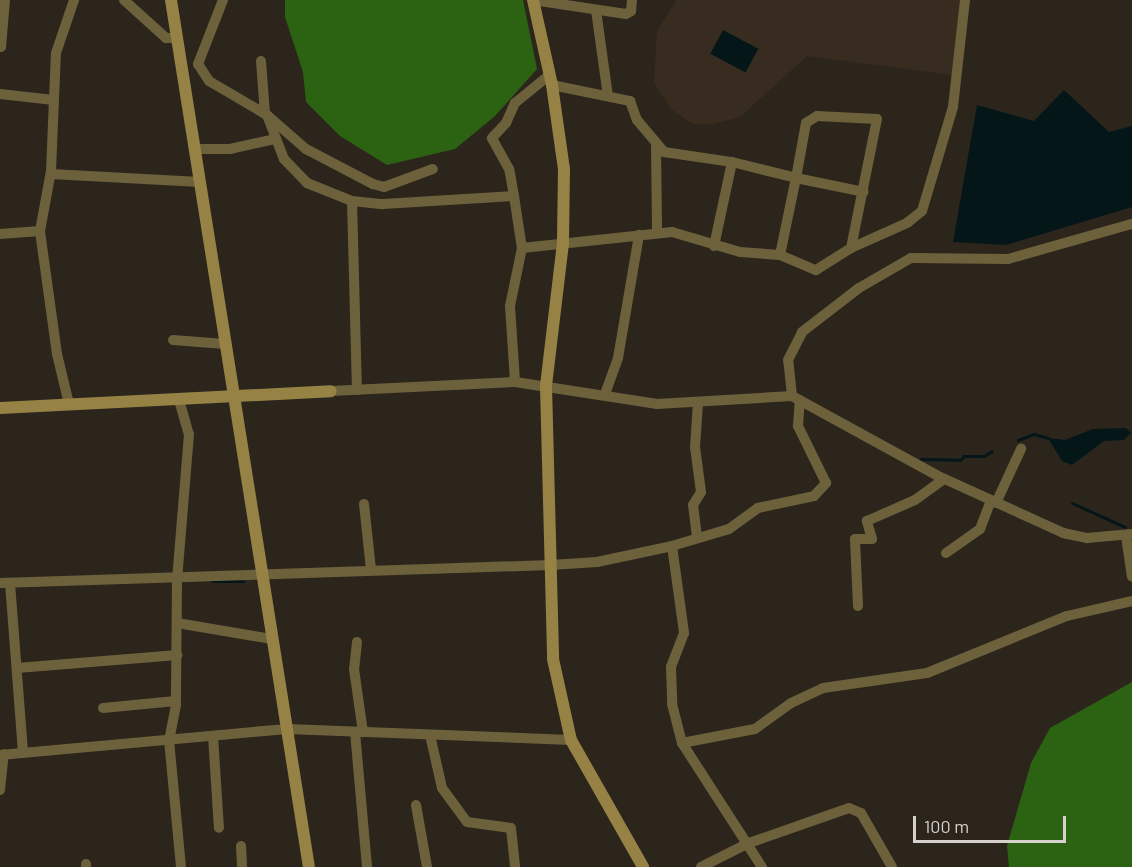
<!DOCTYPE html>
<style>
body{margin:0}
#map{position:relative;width:1132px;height:867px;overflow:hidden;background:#2c251c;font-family:Barlow,sans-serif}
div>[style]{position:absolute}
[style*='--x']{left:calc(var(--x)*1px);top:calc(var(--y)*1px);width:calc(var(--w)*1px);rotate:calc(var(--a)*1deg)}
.built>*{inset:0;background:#382c20}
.forest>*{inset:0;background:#2c6312}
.water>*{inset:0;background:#041618;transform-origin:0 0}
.stream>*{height:3px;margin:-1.5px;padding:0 1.5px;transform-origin:1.5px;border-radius:1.5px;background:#041618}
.street>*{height:10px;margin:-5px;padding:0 5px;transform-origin:5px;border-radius:5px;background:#6d613c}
.secondary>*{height:12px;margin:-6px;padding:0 6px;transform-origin:6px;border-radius:6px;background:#968244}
span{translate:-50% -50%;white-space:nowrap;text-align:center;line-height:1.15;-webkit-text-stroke:6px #2c251c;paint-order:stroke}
.scale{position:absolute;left:913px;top:816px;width:153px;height:27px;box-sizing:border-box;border:3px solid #d6d1cc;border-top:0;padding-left:8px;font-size:18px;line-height:21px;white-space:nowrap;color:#d6d1cc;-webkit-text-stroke:4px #2c251c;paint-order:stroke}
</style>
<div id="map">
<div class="built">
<div style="clip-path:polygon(677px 0,962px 0,952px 75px,807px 56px,740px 117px,713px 124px,693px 124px,671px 109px,654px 83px,657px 31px)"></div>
</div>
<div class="forest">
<div style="clip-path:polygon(285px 0,523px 0,537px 69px,495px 116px,455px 149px,387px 165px,340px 136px,306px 102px,303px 72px,285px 17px)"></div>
<div style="clip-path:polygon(1132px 682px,1132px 867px,1009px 867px,1007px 846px,1031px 763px,1050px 728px)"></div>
</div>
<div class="water">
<div style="left:723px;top:30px;width:40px;height:27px;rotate:28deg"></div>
<div style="clip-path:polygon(1064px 90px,1109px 132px,1132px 126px,1132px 207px,1006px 245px,953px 242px,977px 105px,1034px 121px)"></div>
<div style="clip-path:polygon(1126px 428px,1131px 433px,1124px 440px,1104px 441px,1072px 465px,1062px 461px,1048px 438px,1065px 440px,1093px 429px)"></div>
</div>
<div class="stream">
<div style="--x:1018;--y:440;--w:17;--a:-21"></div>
<div style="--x:1034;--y:434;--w:15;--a:16"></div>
<div style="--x:921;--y:459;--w:39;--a:1"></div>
<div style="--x:960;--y:460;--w:6;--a:-45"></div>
<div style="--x:964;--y:456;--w:20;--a:0"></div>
<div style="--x:984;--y:456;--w:9;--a:-32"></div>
<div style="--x:1072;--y:503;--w:58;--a:24.4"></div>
<div style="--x:212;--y:581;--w:31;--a:0"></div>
</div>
<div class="street">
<div style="--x:124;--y:0;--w:57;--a:42.1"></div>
<div style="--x:166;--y:38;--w:10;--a:0"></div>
<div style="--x:223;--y:0;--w:69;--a:111.3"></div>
<div style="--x:198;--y:64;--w:20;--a:57"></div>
<div style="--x:209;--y:81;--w:67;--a:30.4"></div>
<div style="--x:267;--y:115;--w:47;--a:68.9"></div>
<div style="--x:284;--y:159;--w:33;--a:46"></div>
<div style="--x:307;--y:183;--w:48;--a:21.8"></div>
<div style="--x:352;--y:201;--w:31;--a:6"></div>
<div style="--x:383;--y:204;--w:131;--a:-3.5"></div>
<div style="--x:514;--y:196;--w:53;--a:81.3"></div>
<div style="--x:522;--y:248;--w:59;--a:101.7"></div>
<div style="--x:510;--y:306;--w:76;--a:86.2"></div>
<div style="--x:533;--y:0;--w:94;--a:8.6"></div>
<div style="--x:626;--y:14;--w:6;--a:-31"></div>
<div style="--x:631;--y:11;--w:11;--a:-85"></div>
<div style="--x:596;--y:10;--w:87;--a:82.1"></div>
<div style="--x:1;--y:47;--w:47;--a:-85.1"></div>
<div style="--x:261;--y:61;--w:53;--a:85.7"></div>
<div style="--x:552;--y:85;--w:80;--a:11.6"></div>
<div style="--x:630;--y:101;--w:20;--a:70"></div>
<div style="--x:637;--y:120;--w:42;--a:49.8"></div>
<div style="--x:664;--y:152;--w:69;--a:8.4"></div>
<div style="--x:732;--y:162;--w:66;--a:14"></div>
<div style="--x:796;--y:178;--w:56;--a:-79.7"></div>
<div style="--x:806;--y:123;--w:13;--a:-32"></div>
<div style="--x:817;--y:116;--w:60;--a:2.9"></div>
<div style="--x:877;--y:119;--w:132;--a:101.4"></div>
<div style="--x:0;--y:94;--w:54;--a:6.3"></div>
<div style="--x:267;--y:115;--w:52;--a:41.1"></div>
<div style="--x:306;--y:149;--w:76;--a:27.6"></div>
<div style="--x:373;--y:184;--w:11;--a:15"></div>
<div style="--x:384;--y:187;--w:52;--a:-20.2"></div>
<div style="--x:656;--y:145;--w:88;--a:89.3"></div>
<div style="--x:195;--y:149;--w:35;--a:0"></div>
<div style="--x:230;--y:149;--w:46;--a:-12.5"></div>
<div style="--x:51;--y:174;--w:149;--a:3.1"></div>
<div style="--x:514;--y:196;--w:27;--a:-100"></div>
<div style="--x:509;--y:169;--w:35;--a:-119"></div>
<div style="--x:492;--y:138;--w:21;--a:-47"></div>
<div style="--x:506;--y:123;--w:22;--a:-66"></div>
<div style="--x:515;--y:103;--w:43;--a:-39.3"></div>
<div style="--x:352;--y:201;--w:189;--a:88.5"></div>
<div style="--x:0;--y:234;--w:40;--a:-4.3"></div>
<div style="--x:714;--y:246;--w:86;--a:-77.9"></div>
<div style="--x:522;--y:248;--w:151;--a:-6.1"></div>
<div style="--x:672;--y:232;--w:71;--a:16.4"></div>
<div style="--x:740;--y:252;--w:40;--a:4.3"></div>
<div style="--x:780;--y:255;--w:39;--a:23"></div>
<div style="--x:816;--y:270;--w:41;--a:-32.2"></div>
<div style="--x:851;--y:248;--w:61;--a:-24.1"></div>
<div style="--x:907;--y:223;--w:19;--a:-39"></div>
<div style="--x:922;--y:211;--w:109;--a:-73.4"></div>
<div style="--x:953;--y:107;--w:108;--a:-83.6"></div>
<div style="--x:780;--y:255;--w:79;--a:-78.3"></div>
<div style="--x:796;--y:178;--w:69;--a:11.6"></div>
<div style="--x:173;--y:340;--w:52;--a:4.4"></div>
<div style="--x:331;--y:391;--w:184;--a:-2.8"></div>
<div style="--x:515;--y:382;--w:144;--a:8.8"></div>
<div style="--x:657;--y:404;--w:135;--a:-3.4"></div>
<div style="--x:792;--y:396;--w:164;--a:28.7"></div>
<div style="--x:936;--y:475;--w:140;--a:24.5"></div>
<div style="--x:1063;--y:533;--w:25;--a:12"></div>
<div style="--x:1087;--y:538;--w:45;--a:-5.1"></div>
<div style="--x:605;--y:394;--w:38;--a:-70"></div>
<div style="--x:618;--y:358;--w:125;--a:-80.3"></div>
<div style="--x:792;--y:396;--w:36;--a:-96"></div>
<div style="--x:788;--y:360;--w:31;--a:-63"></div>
<div style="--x:802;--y:332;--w:72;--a:-37.7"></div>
<div style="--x:859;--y:288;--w:60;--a:-30"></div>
<div style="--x:911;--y:258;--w:97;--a:0.6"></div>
<div style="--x:1008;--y:259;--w:129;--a:-15.8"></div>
<div style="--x:179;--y:400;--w:35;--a:74"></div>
<div style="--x:189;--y:434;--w:145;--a:94.7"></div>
<div style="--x:177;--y:579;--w:126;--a:90.5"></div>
<div style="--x:176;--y:705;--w:36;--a:101"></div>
<div style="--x:169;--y:740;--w:128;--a:84.6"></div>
<div style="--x:69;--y:404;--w:51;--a:-103.5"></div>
<div style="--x:57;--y:354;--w:124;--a:-97.9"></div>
<div style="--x:40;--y:231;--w:61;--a:-79.6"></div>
<div style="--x:51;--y:171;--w:118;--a:-87.6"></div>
<div style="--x:56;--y:53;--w:56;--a:-71.2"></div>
<div style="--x:996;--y:503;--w:60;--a:-65.2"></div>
<div style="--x:364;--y:504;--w:66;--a:83.9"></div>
<div style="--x:1126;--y:536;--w:41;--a:81.7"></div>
<div style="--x:697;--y:537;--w:32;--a:-97"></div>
<div style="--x:693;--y:505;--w:15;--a:-58"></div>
<div style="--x:701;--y:492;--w:45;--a:-97.6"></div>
<div style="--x:695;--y:447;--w:44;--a:-86.1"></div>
<div style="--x:672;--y:546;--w:59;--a:-16.6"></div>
<div style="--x:729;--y:529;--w:36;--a:-36"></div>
<div style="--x:758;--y:508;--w:57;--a:-12.1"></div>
<div style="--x:814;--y:496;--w:18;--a:-47"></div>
<div style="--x:826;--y:483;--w:64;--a:-116.2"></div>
<div style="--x:798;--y:426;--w:26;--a:-86"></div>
<div style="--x:946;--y:553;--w:42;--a:-35.2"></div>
<div style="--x:980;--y:529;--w:30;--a:-69"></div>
<div style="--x:0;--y:583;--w:551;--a:-1.87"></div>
<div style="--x:551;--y:565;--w:46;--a:-3.7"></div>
<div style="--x:597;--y:562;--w:77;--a:-12"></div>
<div style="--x:672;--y:546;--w:88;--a:82.1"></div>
<div style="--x:684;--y:633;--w:36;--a:111"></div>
<div style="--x:671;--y:667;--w:37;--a:88"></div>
<div style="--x:672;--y:704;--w:40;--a:75.6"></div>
<div style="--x:682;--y:743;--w:148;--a:57.2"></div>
<div style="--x:10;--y:583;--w:170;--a:85.6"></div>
<div style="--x:858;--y:606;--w:67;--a:-92.6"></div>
<div style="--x:855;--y:539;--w:17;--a:0"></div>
<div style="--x:872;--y:539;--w:19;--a:-106"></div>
<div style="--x:867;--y:521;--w:52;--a:-23.6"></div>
<div style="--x:915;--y:500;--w:36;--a:-36"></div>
<div style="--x:177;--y:623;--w:96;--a:9.6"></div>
<div style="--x:357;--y:642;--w:27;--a:96"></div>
<div style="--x:354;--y:669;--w:64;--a:81.9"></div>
<div style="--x:17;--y:668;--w:161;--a:-4.6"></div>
<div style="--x:103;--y:708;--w:73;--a:-5.5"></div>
<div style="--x:355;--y:732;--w:136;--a:84.9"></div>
<div style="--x:430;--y:735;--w:54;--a:77.2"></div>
<div style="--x:442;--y:788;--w:42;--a:53.7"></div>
<div style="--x:467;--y:822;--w:44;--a:7.8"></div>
<div style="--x:511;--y:828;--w:39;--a:84"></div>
<div style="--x:213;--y:736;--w:92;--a:86.3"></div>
<div style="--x:682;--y:743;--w:74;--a:-10.9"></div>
<div style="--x:755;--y:729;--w:44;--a:-35.8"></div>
<div style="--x:791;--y:703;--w:35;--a:-25"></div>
<div style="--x:823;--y:688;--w:105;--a:-8.2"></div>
<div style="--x:927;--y:673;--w:151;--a:-22.2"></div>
<div style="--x:1067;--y:616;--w:67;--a:-13"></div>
<div style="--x:0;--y:755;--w:288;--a:-5.2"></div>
<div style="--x:287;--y:729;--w:284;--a:2.2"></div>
<div style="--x:0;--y:790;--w:36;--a:-84"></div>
<div style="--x:416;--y:805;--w:63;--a:79.9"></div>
<div style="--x:241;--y:846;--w:21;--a:87"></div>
<div style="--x:86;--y:864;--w:3;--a:90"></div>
<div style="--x:701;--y:867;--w:54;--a:-26.6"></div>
<div style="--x:749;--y:843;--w:106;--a:-19.3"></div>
<div style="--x:849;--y:808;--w:13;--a:23"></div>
<div style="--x:861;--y:813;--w:62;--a:60.1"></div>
</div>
<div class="secondary">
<div style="--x:171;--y:0;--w:878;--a:80.96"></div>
<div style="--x:533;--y:0;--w:87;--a:77.4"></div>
<div style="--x:552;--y:85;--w:85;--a:81.9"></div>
<div style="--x:564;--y:169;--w:74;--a:90.8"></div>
<div style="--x:563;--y:243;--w:144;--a:96.8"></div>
<div style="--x:546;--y:386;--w:273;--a:88.5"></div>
<div style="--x:553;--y:659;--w:83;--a:77.5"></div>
<div style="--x:571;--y:740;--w:146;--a:60.4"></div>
<div style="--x:0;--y:408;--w:331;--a:-2.9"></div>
</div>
<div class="scale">100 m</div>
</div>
